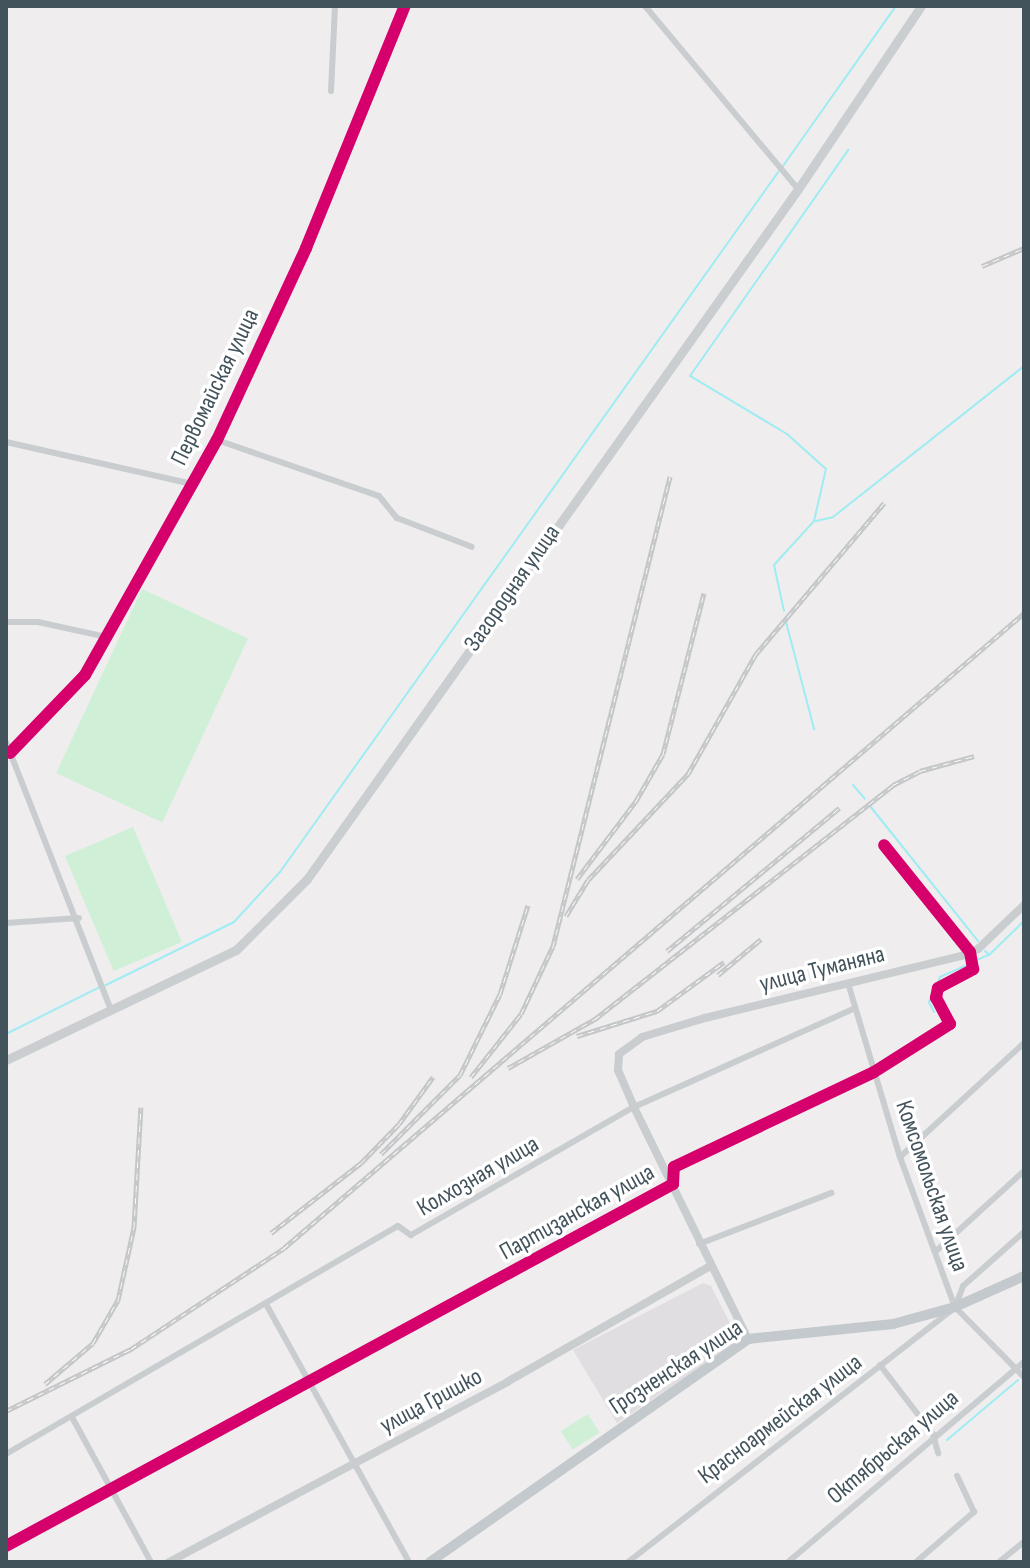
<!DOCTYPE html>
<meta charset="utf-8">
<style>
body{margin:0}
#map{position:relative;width:1030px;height:1568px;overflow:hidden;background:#efedee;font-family:"Sofia Sans Condensed",sans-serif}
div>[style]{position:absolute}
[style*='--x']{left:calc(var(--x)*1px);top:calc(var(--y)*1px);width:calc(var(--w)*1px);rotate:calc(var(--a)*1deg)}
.education>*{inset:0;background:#e0dee0}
.green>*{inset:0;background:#cff0d7;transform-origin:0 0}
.stream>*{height:2px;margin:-1px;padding:0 1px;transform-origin:1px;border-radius:1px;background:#9fecf2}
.minor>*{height:6px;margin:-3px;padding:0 3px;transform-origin:3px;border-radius:3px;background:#c9cdcf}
.tertiary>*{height:8px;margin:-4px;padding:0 4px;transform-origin:4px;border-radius:4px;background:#c9cdcf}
.secondary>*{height:9px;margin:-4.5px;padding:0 4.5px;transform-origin:4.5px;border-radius:4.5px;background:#caced0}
.primary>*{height:10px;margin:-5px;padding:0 5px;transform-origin:5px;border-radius:5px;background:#c4c9cd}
.rail>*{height:5px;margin-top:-2.5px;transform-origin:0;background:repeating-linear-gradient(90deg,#fff 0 6px,#c4c6c8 0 12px);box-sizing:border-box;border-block:2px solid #c4c6c8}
.cycleway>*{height:12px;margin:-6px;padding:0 6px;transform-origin:6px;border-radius:6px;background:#d6006c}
span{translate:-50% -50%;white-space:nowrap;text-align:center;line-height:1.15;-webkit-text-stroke:7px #fff;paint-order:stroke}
.street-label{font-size:24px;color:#43535c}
.frame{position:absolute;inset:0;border:8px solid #43535c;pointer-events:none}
</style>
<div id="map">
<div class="education">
<div style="clip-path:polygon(703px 1283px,711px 1286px,739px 1341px,617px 1423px,573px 1350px)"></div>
</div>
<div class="green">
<div style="left:142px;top:589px;width:117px;height:203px;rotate:25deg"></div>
<div style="left:133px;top:827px;width:125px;height:74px;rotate:67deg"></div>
<div style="left:588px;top:1414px;width:22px;height:32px;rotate:58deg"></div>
</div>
<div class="stream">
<div style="--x:783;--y:166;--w:196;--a:-54.8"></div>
<div style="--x:816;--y:521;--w:17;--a:-13"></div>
<div style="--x:833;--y:517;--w:243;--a:-38.3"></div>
<div style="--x:784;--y:611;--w:47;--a:-102.3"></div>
<div style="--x:774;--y:565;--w:59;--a:-47.7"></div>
<div style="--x:814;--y:521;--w:53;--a:-77"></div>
<div style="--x:826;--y:469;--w:52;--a:-138.1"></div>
<div style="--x:787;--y:434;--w:113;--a:-149.1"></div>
<div style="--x:690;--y:376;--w:276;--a:-55"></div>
<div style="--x:786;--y:622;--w:111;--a:75.3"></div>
<div style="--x:853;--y:785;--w:18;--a:49"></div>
<div style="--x:870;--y:806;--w:173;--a:51.3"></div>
<div style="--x:985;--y:951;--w:6;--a:45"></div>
<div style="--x:989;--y:955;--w:49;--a:-44.2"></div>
<div style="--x:977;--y:960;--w:12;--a:-24"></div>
<div style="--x:104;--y:986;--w:145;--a:-26.2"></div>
<div style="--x:234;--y:922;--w:68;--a:-47.4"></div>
<div style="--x:280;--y:872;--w:860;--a:-54.56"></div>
<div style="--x:934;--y:1012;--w:11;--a:-117"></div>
<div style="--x:929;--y:1002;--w:27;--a:-66"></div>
<div style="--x:940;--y:977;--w:30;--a:-24"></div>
<div style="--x:6;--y:1034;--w:103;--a:-26.6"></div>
<div style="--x:947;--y:1440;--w:93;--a:-40.2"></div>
</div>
<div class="minor">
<div style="--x:645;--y:6;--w:239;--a:50.1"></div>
<div style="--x:331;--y:91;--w:85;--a:-87.3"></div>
<div style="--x:217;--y:440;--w:171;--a:19.1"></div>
<div style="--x:379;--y:496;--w:28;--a:51"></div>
<div style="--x:397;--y:518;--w:80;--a:21.1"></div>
<div style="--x:6;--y:442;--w:191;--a:12.7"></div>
<div style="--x:6;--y:622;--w:32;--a:0"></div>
<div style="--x:38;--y:622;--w:71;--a:12.3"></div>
<div style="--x:6;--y:742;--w:288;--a:68.6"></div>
<div style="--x:10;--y:753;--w:108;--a:-46.1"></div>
<div style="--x:85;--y:675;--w:270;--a:-60.7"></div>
<div style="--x:217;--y:440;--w:212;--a:-65.1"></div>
<div style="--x:306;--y:248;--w:261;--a:-67.8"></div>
<div style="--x:6;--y:923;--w:73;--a:-3.9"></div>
<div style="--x:848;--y:983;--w:182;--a:73.4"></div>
<div style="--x:900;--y:1157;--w:160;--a:69.9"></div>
<div style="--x:955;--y:1307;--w:98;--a:45.4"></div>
<div style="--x:900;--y:1157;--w:168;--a:-42.6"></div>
<div style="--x:699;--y:1244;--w:142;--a:-21.1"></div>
<div style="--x:935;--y:1252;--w:120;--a:-42.3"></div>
<div style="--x:266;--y:1304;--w:295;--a:61"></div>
<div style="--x:880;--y:1365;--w:87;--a:52.5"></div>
<div style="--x:933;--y:1434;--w:20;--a:75"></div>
<div style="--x:73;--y:1419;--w:163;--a:61.4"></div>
<div style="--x:6;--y:1454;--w:453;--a:-30.2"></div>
<div style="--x:398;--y:1226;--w:16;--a:35"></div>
<div style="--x:411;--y:1235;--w:257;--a:-29.9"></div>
<div style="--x:634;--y:1107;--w:242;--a:-24.1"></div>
<div style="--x:6;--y:1546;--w:759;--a:-28.49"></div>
<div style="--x:673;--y:1184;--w:17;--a:-87"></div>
<div style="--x:674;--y:1167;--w:221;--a:-25.4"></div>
<div style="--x:874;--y:1072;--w:90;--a:-32.3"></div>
<div style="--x:950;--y:1024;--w:30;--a:-118"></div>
<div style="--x:936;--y:998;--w:10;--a:-79"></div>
<div style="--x:938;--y:988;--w:40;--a:-28"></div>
<div style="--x:973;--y:969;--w:17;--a:-100"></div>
<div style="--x:970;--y:952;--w:137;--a:-128.8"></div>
<div style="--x:628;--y:1562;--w:415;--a:-37.9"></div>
<div style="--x:955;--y:1307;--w:22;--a:-69"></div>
<div style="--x:963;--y:1286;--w:81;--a:-41.5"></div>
<div style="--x:788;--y:1562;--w:309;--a:-40.3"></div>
<div style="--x:916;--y:1562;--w:77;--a:-40.8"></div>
<div style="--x:974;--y:1512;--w:40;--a:-115"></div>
<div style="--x:999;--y:1562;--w:32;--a:-39"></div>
</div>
<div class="tertiary">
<div style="--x:748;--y:1339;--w:258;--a:-116.2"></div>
<div style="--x:634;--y:1107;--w:40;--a:-113.4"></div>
<div style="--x:618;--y:1070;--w:16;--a:-86"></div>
<div style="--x:619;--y:1054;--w:29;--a:-36"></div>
<div style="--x:642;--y:1037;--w:66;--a:-16.8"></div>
<div style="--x:705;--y:1018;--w:263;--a:-13.6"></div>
<div style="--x:961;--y:956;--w:18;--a:-22"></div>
<div style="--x:978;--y:949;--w:64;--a:-43.7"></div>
<div style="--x:169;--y:1562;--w:383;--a:-28"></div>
<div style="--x:507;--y:1382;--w:232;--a:-29.7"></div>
</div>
<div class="secondary">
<div style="--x:6;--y:1060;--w:255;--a:-25.6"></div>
<div style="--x:236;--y:950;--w:100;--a:-45"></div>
<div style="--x:307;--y:879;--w:847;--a:-54.56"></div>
<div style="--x:798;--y:189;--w:220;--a:-56.1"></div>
</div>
<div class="primary">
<div style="--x:430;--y:1562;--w:388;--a:-35"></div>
<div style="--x:748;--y:1339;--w:146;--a:-5.9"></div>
<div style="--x:893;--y:1324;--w:64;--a:-15.3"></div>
<div style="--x:955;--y:1307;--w:76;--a:-24.2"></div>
</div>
<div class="rail">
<div style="--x:982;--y:266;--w:46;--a:-23.2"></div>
<div style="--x:577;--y:879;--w:98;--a:-52.9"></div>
<div style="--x:636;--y:801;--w:54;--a:-60.1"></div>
<div style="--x:663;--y:754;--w:166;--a:-75.7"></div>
<div style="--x:566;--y:916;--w:42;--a:-58.6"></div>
<div style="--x:588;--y:880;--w:146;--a:-46.7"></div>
<div style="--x:688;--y:774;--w:138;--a:-60.5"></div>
<div style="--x:756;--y:654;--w:198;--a:-49.7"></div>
<div style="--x:667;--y:951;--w:224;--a:-39.7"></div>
<div style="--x:718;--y:975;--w:56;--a:-39.9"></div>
<div style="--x:577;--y:1036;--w:84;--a:-17.4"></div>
<div style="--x:657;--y:1011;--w:83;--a:-36.2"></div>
<div style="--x:508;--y:1068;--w:100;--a:-29.4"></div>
<div style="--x:595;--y:1019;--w:379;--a:-38.1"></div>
<div style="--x:893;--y:785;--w:30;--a:-27"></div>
<div style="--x:920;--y:771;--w:56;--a:-15.5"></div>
<div style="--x:471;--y:1077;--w:80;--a:-51.6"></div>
<div style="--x:521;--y:1014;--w:75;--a:-64.8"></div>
<div style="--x:553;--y:946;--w:484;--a:-76"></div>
<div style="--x:381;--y:1154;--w:112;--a:-45"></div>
<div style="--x:460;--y:1075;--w:90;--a:-63.7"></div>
<div style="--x:500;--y:994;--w:93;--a:-72.5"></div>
<div style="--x:271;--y:1233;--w:114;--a:-37.9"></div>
<div style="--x:361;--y:1163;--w:54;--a:-45.7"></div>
<div style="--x:399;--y:1124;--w:58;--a:-54.1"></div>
<div style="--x:45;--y:1384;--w:63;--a:-40.5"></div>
<div style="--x:93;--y:1343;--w:50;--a:-59.8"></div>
<div style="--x:118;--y:1300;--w:75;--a:-77.6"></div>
<div style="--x:134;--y:1227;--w:120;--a:-86.7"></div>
<div style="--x:6;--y:1411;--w:140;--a:-26.4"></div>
<div style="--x:131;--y:1349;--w:183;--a:-33.4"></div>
<div style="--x:284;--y:1248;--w:975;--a:-40.63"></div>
</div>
<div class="cycleway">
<div style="--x:10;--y:753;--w:108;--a:-46.1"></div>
<div style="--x:85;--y:675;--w:270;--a:-60.7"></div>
<div style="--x:217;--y:440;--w:212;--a:-65.1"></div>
<div style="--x:306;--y:248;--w:261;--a:-67.8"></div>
<div style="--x:6;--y:1546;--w:759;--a:-28.49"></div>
<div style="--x:673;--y:1184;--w:17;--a:-87"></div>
<div style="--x:674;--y:1167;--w:221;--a:-25.4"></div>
<div style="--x:874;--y:1072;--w:90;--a:-32.3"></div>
<div style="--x:950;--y:1024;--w:30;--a:-118"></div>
<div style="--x:936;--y:998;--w:10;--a:-79"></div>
<div style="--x:938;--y:988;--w:40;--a:-28"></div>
<div style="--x:973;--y:969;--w:17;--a:-100"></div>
<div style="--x:970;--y:952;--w:137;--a:-128.8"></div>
</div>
<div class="street-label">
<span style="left:215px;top:387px;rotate:-64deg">Первомайская улица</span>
<span style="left:512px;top:588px;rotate:-55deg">Загородная улица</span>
<span style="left:822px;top:969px;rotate:-14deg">улица Туманяна</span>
<span style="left:478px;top:1176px;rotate:-30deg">Колхозная улица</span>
<span style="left:932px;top:1186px;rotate:71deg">Комсомольская улица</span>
<span style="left:577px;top:1212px;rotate:-29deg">Партизанская улица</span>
<span style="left:676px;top:1367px;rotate:-33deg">Грозненская улица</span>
<span style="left:431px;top:1401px;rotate:-28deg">улица Гришко</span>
<span style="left:780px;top:1419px;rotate:-37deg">Красноармейская улица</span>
<span style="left:893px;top:1447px;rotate:-40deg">Октябрьская улица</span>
</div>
<div class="frame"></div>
</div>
